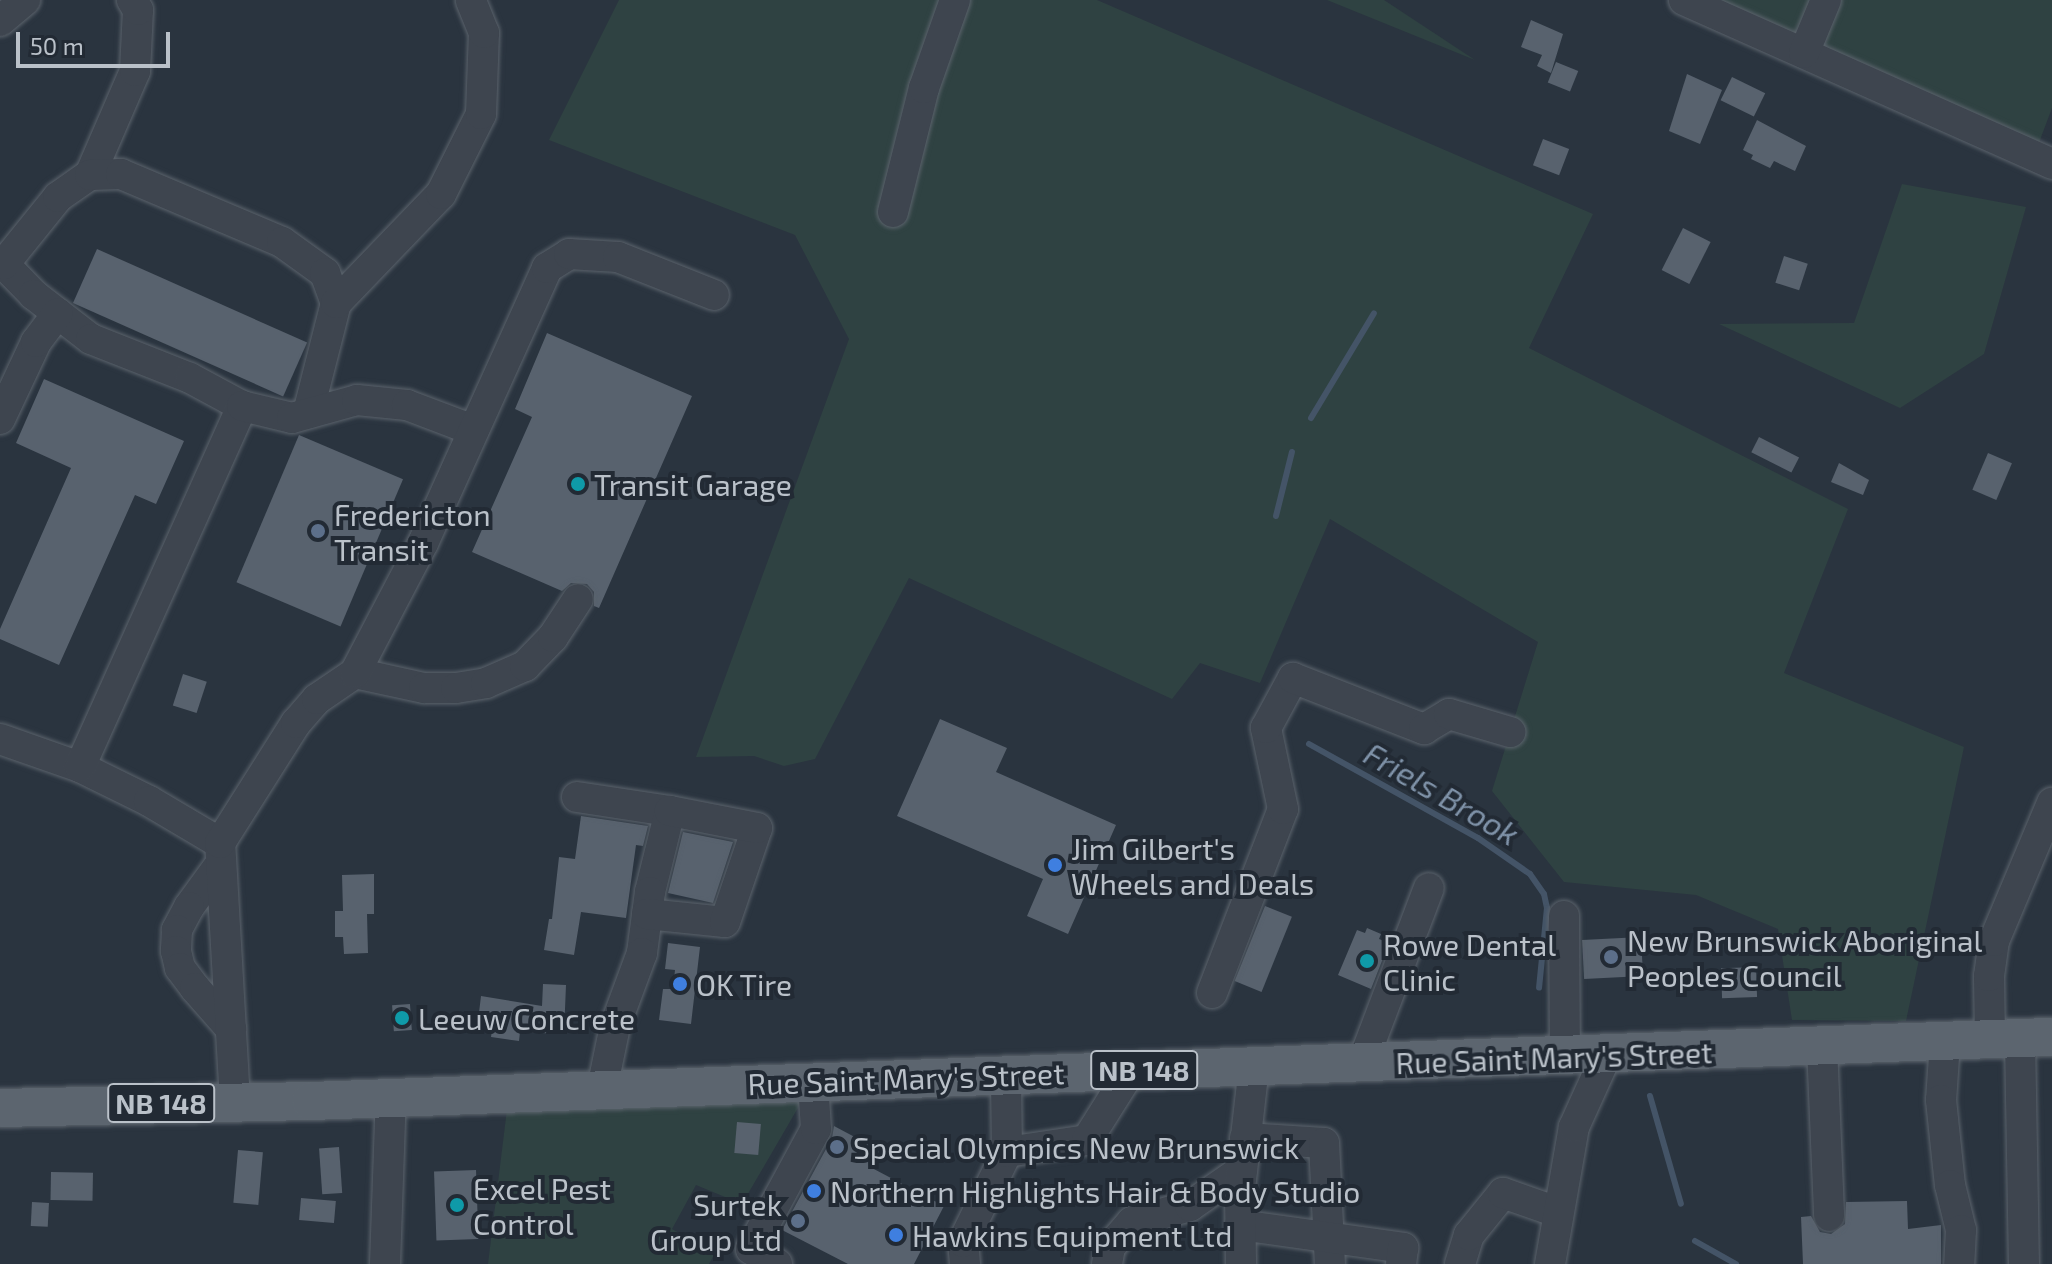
<!DOCTYPE html>
<style>
body{margin:0}
#map{position:relative;width:2052px;height:1264px;overflow:hidden;background:#2a343f;font-family:"Exo 2",sans-serif}
div>[style]{position:absolute}
[style*='--x']{left:calc(var(--x)*1px);top:calc(var(--y)*1px);width:calc(var(--w)*1px);rotate:calc(var(--a)*1deg)}
.green>*{inset:0;background:#2f4242}
.stream>*{height:6px;margin:-3px;padding:0 3px;transform-origin:3px;border-radius:3px;background:#445467}
.building>*{inset:0;background:#58626e;transform-origin:0 0}
.roads{filter:drop-shadow(0 0 2px #5b636c) drop-shadow(0 0 2px #5b636c)}
.minor>*{height:30px;margin:-15px;padding:0 15px;transform-origin:15px;border-radius:15px;background:#3e454f}
.major>*{height:38px;margin:-19px;padding:0 19px;transform-origin:19px;border-radius:19px;background:#5c656f}
.dots>*{width:22px;height:22px;translate:-50% -50%;box-sizing:border-box;border:4px solid #222a34;border-radius:50%}
span{translate:-50% -50%;white-space:nowrap;text-align:center;line-height:1.15;-webkit-text-stroke:8px #222a34;paint-order:stroke}
.shield-label span{padding:2px 6px;background:#222a34;border:2px solid;border-radius:6px;-webkit-text-stroke-width:0}
.shield-label{font-size:28px;color:#bac1c9;font-weight:700}
.poi-label{font-size:30px;color:#bac1c9}
.left{translate:0 -50%;text-align:left}
.right{translate:-100% -50%;text-align:right}
.street-label{font-size:30px;color:#bac1c9}
.water-label{font-size:32px;color:#7f92a8;font-style:italic}
.scale{position:absolute;left:16px;top:32px;width:154px;height:36px;box-sizing:border-box;border:4px solid #bac1c9;border-top:0;padding-left:10px;font-size:24px;line-height:28px;white-space:nowrap;color:#bac1c9;-webkit-text-stroke:6px #222a34;paint-order:stroke}
</style>
<div id="map">
<div class="green">
<div style="clip-path:polygon(619px 0,1097px 0,1593px 214px,1529px 348px,1848px 509px,1784px 673px,1964px 747px,1906px 1021px,1792px 1020px,1778px 929px,1696px 895px,1564px 882px,1492px 791px,1538px 642px,1330px 519px,1260px 683px,1200px 663px,1172px 699px,909px 578px,815px 759px,784px 766px,754px 756px,696px 757px,849px 339px,795px 235px,549px 140px)"></div>
<div style="clip-path:polygon(1327px 0,1384px 0,1475px 60px)"></div>
<div style="clip-path:polygon(1684px 0,2052px 0,2052px 108px,2034px 156px)"></div>
<div style="clip-path:polygon(1902px 184px,2026px 207px,1984px 354px,1900px 408px,1719px 324px,1854px 323px)"></div>
<div style="clip-path:polygon(813px 1082px,742px 1204px,696px 1185px,672px 1229px,715px 1253px,709px 1264px,488px 1264px,509px 1093px)"></div>
</div>
<div class="stream">
<div style="--x:1311;--y:418;--w:122;--a:-59"></div>
<div style="--x:1276;--y:516;--w:66;--a:-76"></div>
<div style="--x:1309;--y:744;--w:193;--a:29.1"></div>
<div style="--x:1478;--y:838;--w:63;--a:34.7"></div>
<div style="--x:1530;--y:874;--w:24;--a:55"></div>
<div style="--x:1544;--y:894;--w:14;--a:78"></div>
<div style="--x:1547;--y:908;--w:80;--a:95.7"></div>
<div style="--x:1650;--y:1096;--w:112;--a:74"></div>
<div style="--x:1695;--y:1241;--w:47;--a:29.3"></div>
</div>
<div class="building">
<div style="clip-path:polygon(1531px 20px,1563px 34px,1551px 73px,1537px 66px,1542px 55px,1521px 47px)"></div>
<div style="left:1556px;top:62px;width:24px;height:22px;rotate:22deg"></div>
<div style="clip-path:polygon(1687px 74px,1722px 90px,1700px 144px,1669px 131px)"></div>
<div style="left:1732px;top:77px;width:37px;height:26px;rotate:26deg"></div>
<div style="clip-path:polygon(1757px 120px,1806px 146px,1795px 171px,1774px 161px,1770px 168px,1751px 159px,1753px 155px,1743px 150px)"></div>
<div style="left:1543px;top:139px;width:28px;height:28px;rotate:21deg"></div>
<div style="left:1683px;top:228px;width:31px;height:47px;rotate:27deg"></div>
<div style="left:97px;top:249px;width:230px;height:59px;rotate:24deg"></div>
<div style="left:1784px;top:256px;width:25px;height:28px;rotate:18deg"></div>
<div style="clip-path:polygon(547px 333px,692px 396px,599px 608px,594px 606px,594px 592px,587px 584px,571px 583px,562px 591px,472px 552px,532px 417px,515px 409px)"></div>
<div style="clip-path:polygon(44px 379px,184px 441px,156px 504px,135px 495px,59px 665px,0 639px,0 629px,71px 468px,16px 443px)"></div>
<div style="left:299px;top:435px;width:113px;height:160px;rotate:23deg"></div>
<div style="left:1759px;top:437px;width:45px;height:17px;rotate:27deg"></div>
<div style="left:1988px;top:453px;width:26px;height:40px;rotate:23deg"></div>
<div style="clip-path:polygon(1839px 463px,1869px 480px,1863px 495px,1831px 482px)"></div>
<div style="left:183px;top:674px;width:25px;height:33px;rotate:18deg"></div>
<div style="clip-path:polygon(940px 719px,1007px 748px,996px 772px,1116px 825px,1068px 934px,1027px 916px,1043px 879px,897px 816px)"></div>
<div style="clip-path:polygon(581px 816px,648px 826px,643px 846px,636px 845px,626px 918px,581px 912px,574px 955px,544px 950px,549px 919px,552px 919px,559px 857px,575px 859px)"></div>
<div style="clip-path:polygon(683px 832px,733px 842px,713px 903px,668px 893px)"></div>
<div style="clip-path:polygon(374px 874px,374px 914px,367px 914px,368px 953px,344px 954px,343px 937px,335px 937px,335px 911px,343px 911px,342px 875px)"></div>
<div style="left:1265px;top:906px;width:29px;height:81px;rotate:22deg"></div>
<div style="clip-path:polygon(1367px 928px,1381px 934px,1379px 939px,1389px 943px,1371px 989px,1338px 975px,1357px 930px,1365px 933px)"></div>
<div style="left:1641px;top:937px;width:39px;height:59px;rotate:87deg"></div>
<div style="clip-path:polygon(668px 943px,700px 947px,691px 1024px,659px 1020px,663px 989px,673px 989px,675px 970px,665px 969px)"></div>
<div style="left:1756px;top:967px;width:30px;height:35px;rotate:88deg"></div>
<div style="clip-path:polygon(543px 984px,566px 985px,564px 1034px,520px 1032px,519px 1041px,491px 1037px,493px 1024px,478px 1021px,481px 996px,542px 1006px)"></div>
<div style="left:410px;top:1004px;width:26px;height:18px;rotate:86deg"></div>
<div style="left:737px;top:1122px;width:24px;height:31px;rotate:5deg"></div>
<div style="clip-path:polygon(834px 1126px,881px 1151px,872px 1168px,944px 1206px,914px 1264px,848px 1264px,782px 1230px,832px 1138px)"></div>
<div style="left:339px;top:1147px;width:46px;height:20px;rotate:86deg"></div>
<div style="left:238px;top:1150px;width:25px;height:53px;rotate:5deg"></div>
<div style="left:476px;top:1170px;width:69px;height:42px;rotate:88deg"></div>
<div style="left:51px;top:1172px;width:42px;height:28px;rotate:1deg"></div>
<div style="left:301px;top:1198px;width:35px;height:22px;rotate:5deg"></div>
<div style="clip-path:polygon(1907px 1201px,1908px 1229px,1941px 1225px,1941px 1264px,1803px 1264px,1801px 1217px,1811px 1216px,1820px 1232px,1831px 1234px,1845px 1224px,1846px 1202px)"></div>
<div style="left:32px;top:1202px;width:17px;height:24px;rotate:3deg"></div>
</div>
<div class="roads">
<div class="minor">
<div style="--x:1684;--y:0;--w:403;--a:24"></div>
<div style="--x:0;--y:21;--w:33;--a:-40"></div>
<div style="--x:1804;--y:53;--w:57;--a:-67.5"></div>
<div style="--x:90;--y:175;--w:113;--a:-66.6"></div>
<div style="--x:135;--y:71;--w:61;--a:-87.2"></div>
<div style="--x:138;--y:10;--w:12;--a:-121"></div>
<div style="--x:893;--y:212;--w:128;--a:-76"></div>
<div style="--x:924;--y:88;--w:93;--a:-70.6"></div>
<div style="--x:0;--y:260;--w:49;--a:45.8"></div>
<div style="--x:34;--y:295;--w:72;--a:37.7"></div>
<div style="--x:91;--y:339;--w:106;--a:21.5"></div>
<div style="--x:190;--y:378;--w:59;--a:28.3"></div>
<div style="--x:4;--y:264;--w:86;--a:-51.1"></div>
<div style="--x:58;--y:197;--w:39;--a:-35"></div>
<div style="--x:90;--y:175;--w:31;--a:-2"></div>
<div style="--x:121;--y:174;--w:175;--a:22.9"></div>
<div style="--x:282;--y:242;--w:53;--a:35.8"></div>
<div style="--x:325;--y:273;--w:32;--a:70"></div>
<div style="--x:336;--y:303;--w:114;--a:104.3"></div>
<div style="--x:336;--y:303;--w:151;--a:-46.1"></div>
<div style="--x:441;--y:194;--w:89;--a:-63.4"></div>
<div style="--x:481;--y:114;--w:81;--a:-87.9"></div>
<div style="--x:484;--y:33;--w:35;--a:-112"></div>
<div style="--x:0;--y:419;--w:85;--a:-64.9"></div>
<div style="--x:36;--y:342;--w:36;--a:-53"></div>
<div style="--x:355;--y:673;--w:71;--a:12.3"></div>
<div style="--x:424;--y:688;--w:32;--a:0"></div>
<div style="--x:456;--y:688;--w:30;--a:-9"></div>
<div style="--x:486;--y:683;--w:43;--a:-23.6"></div>
<div style="--x:525;--y:666;--w:40;--a:-46"></div>
<div style="--x:553;--y:637;--w:45;--a:-56.7"></div>
<div style="--x:0;--y:739;--w:85;--a:19.3"></div>
<div style="--x:80;--y:767;--w:77;--a:26.2"></div>
<div style="--x:149;--y:801;--w:82;--a:30.6"></div>
<div style="--x:80;--y:767;--w:396;--a:-65.8"></div>
<div style="--x:242;--y:406;--w:51;--a:13.5"></div>
<div style="--x:292;--y:418;--w:67;--a:-15.5"></div>
<div style="--x:357;--y:400;--w:50;--a:5.7"></div>
<div style="--x:407;--y:405;--w:71;--a:20.7"></div>
<div style="--x:577;--y:797;--w:94;--a:8.6"></div>
<div style="--x:670;--y:811;--w:83;--a:103.9"></div>
<div style="--x:650;--y:892;--w:62;--a:97.5"></div>
<div style="--x:642;--y:953;--w:78;--a:110.3"></div>
<div style="--x:615;--y:1026;--w:64;--a:101.7"></div>
<div style="--x:221;--y:863;--w:54;--a:126"></div>
<div style="--x:189;--y:907;--w:26;--a:118"></div>
<div style="--x:177;--y:930;--w:21;--a:93"></div>
<div style="--x:176;--y:951;--w:17;--a:77"></div>
<div style="--x:180;--y:968;--w:25;--a:53"></div>
<div style="--x:195;--y:988;--w:55;--a:48.7"></div>
<div style="--x:647;--y:914;--w:78;--a:5.9"></div>
<div style="--x:725;--y:922;--w:99;--a:-71.2"></div>
<div style="--x:757;--y:828;--w:89;--a:-168.9"></div>
<div style="--x:1564;--y:916;--w:140;--a:89.6"></div>
<div style="--x:1212;--y:993;--w:197;--a:-68.9"></div>
<div style="--x:1283;--y:809;--w:83;--a:-101.9"></div>
<div style="--x:1266;--y:728;--w:57;--a:-61.6"></div>
<div style="--x:1293;--y:678;--w:141;--a:21.3"></div>
<div style="--x:1424;--y:729;--w:29;--a:-31"></div>
<div style="--x:1449;--y:714;--w:64;--a:16.4"></div>
<div style="--x:2020;--y:1038;--w:226;--a:89"></div>
<div style="--x:1990;--y:1040;--w:64;--a:-90.9"></div>
<div style="--x:1989;--y:976;--w:35;--a:-82"></div>
<div style="--x:1994;--y:941;--w:150;--a:-67.2"></div>
<div style="--x:1945;--y:1042;--w:58;--a:93.9"></div>
<div style="--x:1941;--y:1100;--w:85;--a:84"></div>
<div style="--x:1950;--y:1185;--w:46;--a:76.3"></div>
<div style="--x:1961;--y:1230;--w:34;--a:93"></div>
<div style="--x:1822;--y:1046;--w:170;--a:87.6"></div>
<div style="--x:1362;--y:1064;--w:188;--a:-69.2"></div>
<div style="--x:235;--y:1101;--w:258;--a:-93.3"></div>
<div style="--x:220;--y:843;--w:142;--a:-57.7"></div>
<div style="--x:296;--y:723;--w:32;--a:-49"></div>
<div style="--x:317;--y:699;--w:46;--a:-34.4"></div>
<div style="--x:355;--y:673;--w:147;--a:-62.4"></div>
<div style="--x:423;--y:543;--w:302;--a:-65.7"></div>
<div style="--x:547;--y:268;--w:26;--a:-32"></div>
<div style="--x:569;--y:254;--w:49;--a:3.5"></div>
<div style="--x:618;--y:257;--w:103;--a:21.6"></div>
<div style="--x:1245;--y:1138;--w:79;--a:3.6"></div>
<div style="--x:1324;--y:1143;--w:121;--a:87.2"></div>
<div style="--x:1007;--y:1152;--w:81;--a:-8.5"></div>
<div style="--x:1087;--y:1140;--w:83;--a:-57.8"></div>
<div style="--x:1240;--y:1225;--w:165;--a:8"></div>
<div style="--x:1403;--y:1248;--w:16;--a:97"></div>
<div style="--x:385;--y:1264;--w:168;--a:-88"></div>
<div style="--x:777;--y:1264;--w:30;--a:-150"></div>
<div style="--x:751;--y:1249;--w:136;--a:-61.6"></div>
<div style="--x:816;--y:1129;--w:47;--a:-93.7"></div>
<div style="--x:965;--y:1264;--w:22;--a:-95"></div>
<div style="--x:963;--y:1242;--w:100;--a:-63.9"></div>
<div style="--x:1007;--y:1152;--w:76;--a:-90.8"></div>
<div style="--x:1107;--y:1264;--w:17;--a:-80"></div>
<div style="--x:1110;--y:1247;--w:33;--a:-49"></div>
<div style="--x:1132;--y:1222;--w:60;--a:-15.4"></div>
<div style="--x:1190;--y:1206;--w:63;--a:-34.7"></div>
<div style="--x:1241;--y:1264;--w:75;--a:-90.8"></div>
<div style="--x:1240;--y:1189;--w:124;--a:-83.5"></div>
<div style="--x:1460;--y:1264;--w:30;--a:-73"></div>
<div style="--x:1469;--y:1235;--w:54;--a:-51"></div>
<div style="--x:1503;--y:1193;--w:57;--a:19.4"></div>
<div style="--x:1550;--y:1264;--w:139;--a:-80.1"></div>
<div style="--x:1574;--y:1127;--w:78;--a:-65.7"></div>
</div>
<div class="major">
<div style="--x:0;--y:1108;--w:311;--a:-1.3"></div>
<div style="--x:311;--y:1101;--w:1742;--a:-2.11"></div>
</div>
</div>
<div class="dots">
<div style="left:578px;top:484px;background:#0f9aa8"></div>
<div style="left:318px;top:531px;background:#5c6f8a"></div>
<div style="left:1055px;top:865px;background:#3f7fe0"></div>
<div style="left:1611px;top:957px;background:#5c6f8a"></div>
<div style="left:1367px;top:961px;background:#0f9aa8"></div>
<div style="left:680px;top:984px;background:#3f7fe0"></div>
<div style="left:402px;top:1018px;background:#0f9aa8"></div>
<div style="left:837px;top:1147px;background:#5c6f8a"></div>
<div style="left:814px;top:1191px;background:#3f7fe0"></div>
<div style="left:457px;top:1205px;background:#0f9aa8"></div>
<div style="left:798px;top:1221px;background:#5c6f8a"></div>
<div style="left:896px;top:1235px;background:#3f7fe0"></div>
</div>
<div class="shield-label">
<span style="left:1144px;top:1070px">NB 148</span>
<span style="left:161px;top:1103px">NB 148</span>
</div>
<div class="poi-label">
<span class="left" style="left:594px;top:484px">Transit Garage</span>
<span class="left" style="left:334px;top:531px">Fredericton<br>Transit</span>
<span class="left" style="left:1071px;top:865px">Jim Gilbert's<br>Wheels and Deals</span>
<span class="left" style="left:1627px;top:957px">New Brunswick Aboriginal<br>Peoples Council</span>
<span class="left" style="left:1383px;top:961px">Rowe Dental<br>Clinic</span>
<span class="left" style="left:696px;top:984px">OK Tire</span>
<span class="left" style="left:418px;top:1018px">Leeuw Concrete</span>
<span class="left" style="left:853px;top:1147px">Special Olympics New Brunswick</span>
<span class="left" style="left:473px;top:1205px">Excel Pest<br>Control</span>
<span class="left" style="left:830px;top:1191px">Northern Highlights Hair &amp; Body Studio</span>
<span class="right" style="left:782px;top:1221px">Surtek<br>Group Ltd</span>
<span class="left" style="left:912px;top:1235px">Hawkins Equipment Ltd</span>
</div>
<div class="street-label">
<span style="left:1554px;top:1057px;rotate:-2deg">Rue Saint Mary's Street</span>
<span style="left:906px;top:1078px;rotate:-2deg">Rue Saint Mary's Street</span>
</div>
<div class="water-label">
<span style="left:1442px;top:793px;rotate:30deg">Friels Brook</span>
</div>
<div class="scale">50 m</div>
</div>
